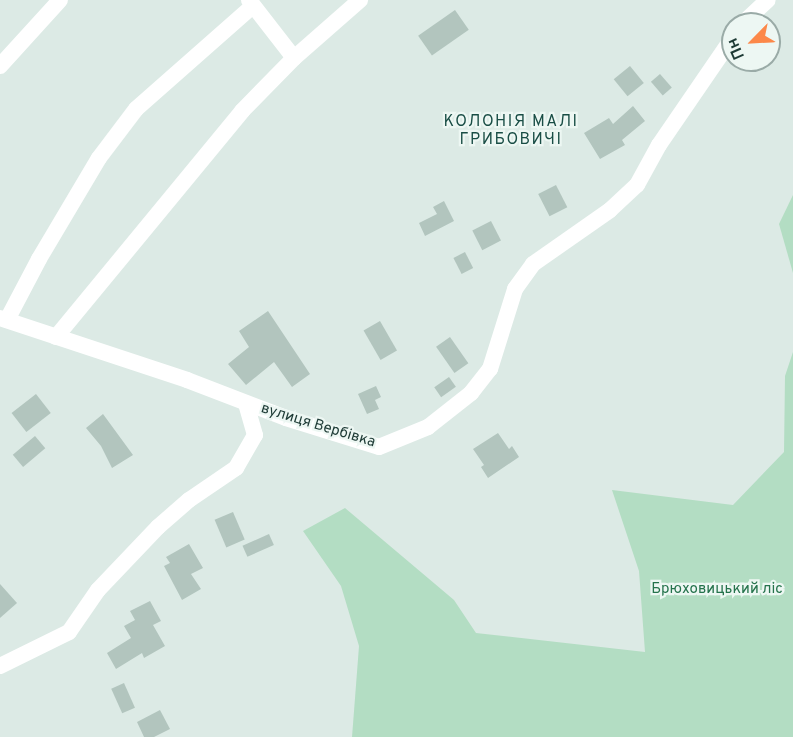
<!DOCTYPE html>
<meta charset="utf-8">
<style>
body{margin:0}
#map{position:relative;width:793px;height:737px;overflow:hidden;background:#dceae5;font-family:Overpass,sans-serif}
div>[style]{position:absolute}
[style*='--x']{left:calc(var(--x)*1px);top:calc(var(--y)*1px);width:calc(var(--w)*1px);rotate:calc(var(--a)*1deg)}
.green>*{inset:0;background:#b3ddc3}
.building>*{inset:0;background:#b2c5be;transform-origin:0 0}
.minor>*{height:16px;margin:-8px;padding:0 8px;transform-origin:8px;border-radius:8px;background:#fff}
span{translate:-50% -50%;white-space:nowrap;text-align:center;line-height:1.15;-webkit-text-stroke:4.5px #edf7f3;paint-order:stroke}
.street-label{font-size:15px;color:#1d3a35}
.park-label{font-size:15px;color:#25734c}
.neighbourhood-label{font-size:16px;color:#194d45;letter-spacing:1.5px}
.north{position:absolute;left:721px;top:12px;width:60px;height:60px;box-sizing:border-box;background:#edf7f3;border:2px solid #9aaba7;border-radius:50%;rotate:246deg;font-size:16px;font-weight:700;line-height:24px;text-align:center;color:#1d3a35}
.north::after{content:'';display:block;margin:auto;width:21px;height:27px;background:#fc8849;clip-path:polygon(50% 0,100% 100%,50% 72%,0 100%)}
</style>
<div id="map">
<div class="green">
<div style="clip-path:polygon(793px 195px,793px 273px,779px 224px)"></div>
<div style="clip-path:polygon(793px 352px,793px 737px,352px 737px,359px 646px,341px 586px,303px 531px,345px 508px,454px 600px,476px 633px,645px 652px,639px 571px,612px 490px,733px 505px,784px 452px,785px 376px)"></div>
</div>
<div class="building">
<div style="left:455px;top:10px;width:24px;height:45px;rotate:55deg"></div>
<div style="left:630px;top:66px;width:22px;height:21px;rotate:51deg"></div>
<div style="left:660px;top:74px;width:18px;height:12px;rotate:49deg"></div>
<div style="clip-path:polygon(633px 106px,645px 121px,622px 140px,625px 145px,600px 159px,584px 133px,609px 118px,613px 124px)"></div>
<div style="left:556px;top:185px;width:25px;height:20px;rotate:63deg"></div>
<div style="clip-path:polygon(444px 201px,454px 221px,425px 236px,419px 223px,437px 214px,433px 207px)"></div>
<div style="left:491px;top:221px;width:22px;height:21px;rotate:63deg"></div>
<div style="left:465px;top:252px;width:18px;height:13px;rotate:63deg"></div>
<div style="clip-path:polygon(268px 311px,310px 374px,292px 387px,274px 362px,246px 385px,228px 364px,249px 347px,239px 331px)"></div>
<div style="left:380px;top:321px;width:34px;height:19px;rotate:60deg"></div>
<div style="left:450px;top:337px;width:32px;height:17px;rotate:55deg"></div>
<div style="left:449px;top:377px;width:12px;height:18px;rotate:55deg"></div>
<div style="clip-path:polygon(376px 386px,381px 397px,375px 400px,379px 409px,367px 414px,358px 394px)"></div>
<div style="left:36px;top:394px;width:24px;height:31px;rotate:52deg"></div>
<div style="clip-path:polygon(103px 414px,133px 455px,112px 468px,101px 446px,86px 428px)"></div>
<div style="clip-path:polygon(498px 433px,509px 449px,512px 446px,519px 457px,488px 478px,481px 467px,484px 465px,473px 449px)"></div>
<div style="left:35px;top:436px;width:16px;height:29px;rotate:50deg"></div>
<div style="left:233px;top:512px;width:30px;height:20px;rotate:67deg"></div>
<div style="left:269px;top:534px;width:12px;height:29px;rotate:66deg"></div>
<div style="clip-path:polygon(189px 544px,203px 568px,191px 574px,201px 589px,182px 600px,164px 566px,170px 563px,166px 557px)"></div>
<div style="clip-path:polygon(0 584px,17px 603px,0 618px)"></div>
<div style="clip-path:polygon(150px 601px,161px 621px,153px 625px,165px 646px,144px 658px,142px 653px,116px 669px,107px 653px,131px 638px,124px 626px,135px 620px,130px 611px)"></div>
<div style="left:124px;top:683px;width:27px;height:14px;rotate:66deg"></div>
<div style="clip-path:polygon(160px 710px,170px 729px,154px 737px,144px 737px,137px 722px)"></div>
</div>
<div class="minor">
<div style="--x:249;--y:0;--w:73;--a:52.2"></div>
<div style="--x:742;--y:24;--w:35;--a:-43"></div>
<div style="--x:0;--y:66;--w:89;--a:-47.7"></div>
<div style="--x:0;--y:318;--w:197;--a:18.3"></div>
<div style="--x:187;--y:380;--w:106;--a:21"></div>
<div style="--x:286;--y:418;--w:97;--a:17.3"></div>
<div style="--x:379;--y:447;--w:53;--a:-22.2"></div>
<div style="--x:428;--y:427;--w:55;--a:-38.3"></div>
<div style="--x:471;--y:393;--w:31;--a:-52"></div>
<div style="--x:490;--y:369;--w:84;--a:-72.6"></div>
<div style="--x:515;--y:289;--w:31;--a:-54"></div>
<div style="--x:533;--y:264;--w:94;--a:-35"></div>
<div style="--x:610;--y:210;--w:37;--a:-43"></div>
<div style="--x:637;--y:185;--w:46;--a:-61.2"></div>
<div style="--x:659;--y:145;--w:131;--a:-55.6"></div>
<div style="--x:7;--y:320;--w:69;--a:-62.3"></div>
<div style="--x:39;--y:259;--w:117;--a:-59.3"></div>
<div style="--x:99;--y:158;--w:61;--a:-52.9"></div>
<div style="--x:136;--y:109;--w:156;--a:-41.4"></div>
<div style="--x:56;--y:337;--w:293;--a:-50.5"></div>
<div style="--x:242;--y:111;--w:74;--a:-45.5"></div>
<div style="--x:294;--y:58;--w:88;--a:-41.3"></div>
<div style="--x:0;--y:666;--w:77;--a:-26.2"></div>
<div style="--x:69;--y:632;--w:51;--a:-55.4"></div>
<div style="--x:98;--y:590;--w:87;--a:-46.4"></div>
<div style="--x:158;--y:527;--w:41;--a:-41.1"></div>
<div style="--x:189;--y:500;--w:57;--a:-34.2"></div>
<div style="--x:236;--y:468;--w:38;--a:-60"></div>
<div style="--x:255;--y:435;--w:33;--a:-106"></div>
</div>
<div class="street-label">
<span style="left:318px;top:426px;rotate:17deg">вулиця Вербівка</span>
</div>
<div class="park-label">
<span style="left:717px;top:590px">Брюховицький ліс</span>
</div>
<div class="neighbourhood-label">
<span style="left:511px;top:131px">КОЛОНІЯ МАЛІ<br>ГРИБОВИЧІ</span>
</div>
<div class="north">Пн</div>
</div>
